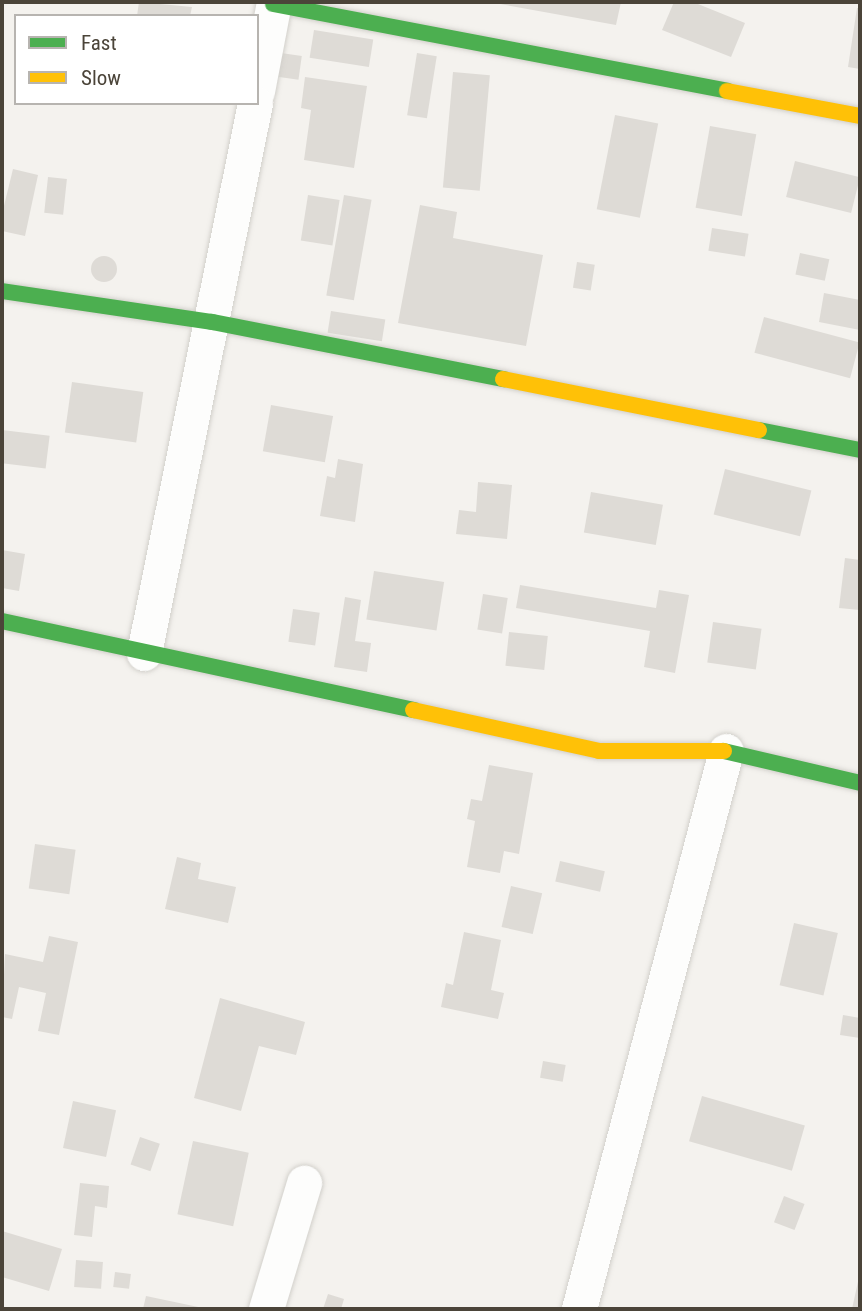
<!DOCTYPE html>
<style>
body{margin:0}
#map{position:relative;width:862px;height:1311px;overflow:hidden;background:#f4f2ee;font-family:"Roboto Condensed",sans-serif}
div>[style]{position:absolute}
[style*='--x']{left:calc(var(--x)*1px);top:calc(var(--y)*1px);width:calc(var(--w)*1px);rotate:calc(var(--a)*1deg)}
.building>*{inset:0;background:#dedbd6;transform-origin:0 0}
.round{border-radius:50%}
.roads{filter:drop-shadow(0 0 2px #d2d0cb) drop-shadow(0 0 2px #d2d0cb)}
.street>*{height:35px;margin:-17.5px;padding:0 17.5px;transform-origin:17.5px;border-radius:17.5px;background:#fdfdfc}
.fast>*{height:16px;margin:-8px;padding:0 8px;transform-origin:8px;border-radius:8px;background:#4caf50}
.slow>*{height:16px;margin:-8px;padding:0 8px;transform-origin:8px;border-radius:8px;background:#ffc107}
span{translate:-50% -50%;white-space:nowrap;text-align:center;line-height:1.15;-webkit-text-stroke:5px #fff;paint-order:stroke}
.frame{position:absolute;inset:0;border:4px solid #4b4439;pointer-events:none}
.legend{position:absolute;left:14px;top:14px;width:245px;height:91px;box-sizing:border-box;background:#fff;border:2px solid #b7b4b0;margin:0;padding:9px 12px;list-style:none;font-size:21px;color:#4b4439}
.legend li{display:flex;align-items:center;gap:14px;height:35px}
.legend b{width:35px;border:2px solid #b7b4b0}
</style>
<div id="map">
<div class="building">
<div style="clip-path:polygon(139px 2px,192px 7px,190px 16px,137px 16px)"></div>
<div style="clip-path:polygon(489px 2px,621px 2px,616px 25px)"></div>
<div style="clip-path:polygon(674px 2px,693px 2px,745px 23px,731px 57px,662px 30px)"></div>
<div style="clip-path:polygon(857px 8px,860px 8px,860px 69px,848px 67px)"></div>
<div style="left:314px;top:30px;width:60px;height:28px;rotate:9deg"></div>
<div style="left:281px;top:53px;width:21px;height:24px;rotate:8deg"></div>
<div style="left:417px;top:53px;width:20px;height:63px;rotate:9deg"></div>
<div style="left:453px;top:72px;width:37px;height:116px;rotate:5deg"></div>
<div style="clip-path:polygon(305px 77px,367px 86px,354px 168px,304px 160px,311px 110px,301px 108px)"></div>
<div style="left:615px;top:115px;width:44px;height:96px;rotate:11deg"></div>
<div style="left:710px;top:126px;width:47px;height:83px;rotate:10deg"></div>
<div style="left:795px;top:161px;width:67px;height:37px;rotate:14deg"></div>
<div style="clip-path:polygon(13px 169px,38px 175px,25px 236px,2px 231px,2px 214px)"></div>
<div style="left:48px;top:177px;width:19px;height:36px;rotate:6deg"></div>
<div style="left:308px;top:195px;width:32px;height:46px;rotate:9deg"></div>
<div style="left:344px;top:195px;width:28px;height:102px;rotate:10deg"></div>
<div style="clip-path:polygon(420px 205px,457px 212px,453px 238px,543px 255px,526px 346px,398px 323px)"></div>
<div style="left:712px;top:228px;width:37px;height:23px;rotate:9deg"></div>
<div style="left:800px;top:253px;width:30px;height:22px;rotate:12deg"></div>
<div class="round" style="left:91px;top:256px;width:26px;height:26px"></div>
<div style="left:577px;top:262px;width:18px;height:26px;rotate:9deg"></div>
<div style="clip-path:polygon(824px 293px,860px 300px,860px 330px,819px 322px)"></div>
<div style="left:331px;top:311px;width:55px;height:22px;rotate:9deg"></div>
<div style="left:764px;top:317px;width:99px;height:37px;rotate:15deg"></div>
<div style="left:72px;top:382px;width:72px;height:51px;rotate:8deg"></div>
<div style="left:271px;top:405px;width:63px;height:47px;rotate:10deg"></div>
<div style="left:2px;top:430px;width:48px;height:33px;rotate:7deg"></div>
<div style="clip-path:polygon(338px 459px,363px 464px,355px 522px,320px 516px,327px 476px,335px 478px)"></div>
<div style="left:725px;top:469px;width:89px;height:47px;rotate:14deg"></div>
<div style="clip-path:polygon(478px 482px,512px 485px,507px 539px,456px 534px,459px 510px,476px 512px)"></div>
<div style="left:591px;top:492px;width:73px;height:41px;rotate:10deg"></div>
<div style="clip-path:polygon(2px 550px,25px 554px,19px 591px,2px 588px)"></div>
<div style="clip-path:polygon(845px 558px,860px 560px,860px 610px,839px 608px)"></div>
<div style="left:374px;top:571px;width:71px;height:49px;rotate:9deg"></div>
<div style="clip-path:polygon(520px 585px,656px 608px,659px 590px,689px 595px,675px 673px,644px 667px,650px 631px,516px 608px)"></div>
<div style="left:483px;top:594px;width:25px;height:36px;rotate:9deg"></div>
<div style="clip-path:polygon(345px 597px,361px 600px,355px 641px,371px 643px,367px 672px,334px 667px)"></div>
<div style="left:293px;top:609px;width:27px;height:33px;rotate:8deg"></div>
<div style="left:713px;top:622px;width:49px;height:41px;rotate:8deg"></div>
<div style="left:509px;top:632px;width:39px;height:34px;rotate:6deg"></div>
<div style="clip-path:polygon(489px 765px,533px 773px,519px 854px,504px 851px,500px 873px,467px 867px,475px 821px,467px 819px,471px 799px,482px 801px)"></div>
<div style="left:35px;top:844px;width:41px;height:45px;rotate:8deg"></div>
<div style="clip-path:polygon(177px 857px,201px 863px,198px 879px,236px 887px,228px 923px,165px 909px)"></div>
<div style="left:560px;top:861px;width:46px;height:21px;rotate:13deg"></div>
<div style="left:511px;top:886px;width:32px;height:42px;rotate:13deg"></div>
<div style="left:794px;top:923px;width:45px;height:64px;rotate:13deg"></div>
<div style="clip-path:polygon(464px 932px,501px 940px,491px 990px,504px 993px,498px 1019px,441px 1007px,446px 983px,453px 985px)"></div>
<div style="clip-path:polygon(49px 936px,78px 942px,59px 1035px,38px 1031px,46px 993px,19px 987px,12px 1019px,2px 1017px,5px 954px,43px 962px)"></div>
<div style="clip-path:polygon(220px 998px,305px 1022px,296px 1055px,259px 1046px,241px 1111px,194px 1098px)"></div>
<div style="clip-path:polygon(843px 1015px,860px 1018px,860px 1038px,840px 1035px)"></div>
<div style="left:543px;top:1061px;width:23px;height:17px;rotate:10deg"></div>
<div style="left:702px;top:1096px;width:107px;height:47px;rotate:16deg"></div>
<div style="left:73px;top:1101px;width:44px;height:48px;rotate:12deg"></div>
<div style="left:140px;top:1137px;width:21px;height:29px;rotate:19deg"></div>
<div style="left:193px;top:1141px;width:57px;height:75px;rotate:12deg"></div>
<div style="clip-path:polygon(80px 1183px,109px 1186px,107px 1208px,95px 1206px,92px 1237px,74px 1235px)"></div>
<div style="left:784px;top:1196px;width:22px;height:28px;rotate:21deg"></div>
<div style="clip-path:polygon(2px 1231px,62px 1249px,49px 1291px,2px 1277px)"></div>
<div style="left:76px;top:1260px;width:27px;height:27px;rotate:4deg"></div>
<div style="left:115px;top:1272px;width:16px;height:15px;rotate:7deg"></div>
<div style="clip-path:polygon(859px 1277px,860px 1309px,852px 1309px)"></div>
<div style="clip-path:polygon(328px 1294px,344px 1299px,341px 1309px,323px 1309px)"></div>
<div style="clip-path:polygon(146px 1296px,203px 1308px,203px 1309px,143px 1309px)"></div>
</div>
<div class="roads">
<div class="street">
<div style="--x:257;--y:91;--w:91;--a:-79.2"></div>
<div style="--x:144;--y:653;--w:561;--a:-78.59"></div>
<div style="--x:266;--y:1309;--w:132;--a:-73.2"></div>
<div style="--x:579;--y:1309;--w:577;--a:-75.24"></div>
</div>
<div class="fast">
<div style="--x:273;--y:4;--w:462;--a:10.8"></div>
<div style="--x:2;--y:291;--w:212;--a:8.4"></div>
<div style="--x:212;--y:322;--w:297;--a:11.1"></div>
<div style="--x:759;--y:430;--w:103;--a:11.2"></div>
<div style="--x:2;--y:621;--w:421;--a:12.2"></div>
<div style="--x:724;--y:751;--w:140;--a:13.2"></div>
</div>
<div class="slow">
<div style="--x:727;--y:91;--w:135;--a:10.6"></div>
<div style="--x:503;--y:379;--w:261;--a:11.3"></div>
<div style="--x:413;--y:710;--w:190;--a:12.4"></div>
<div style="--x:599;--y:751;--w:125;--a:0"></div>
</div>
</div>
<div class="frame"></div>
<ul class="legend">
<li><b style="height:9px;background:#4caf50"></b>Fast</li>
<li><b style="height:9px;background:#ffc107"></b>Slow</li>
</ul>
</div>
